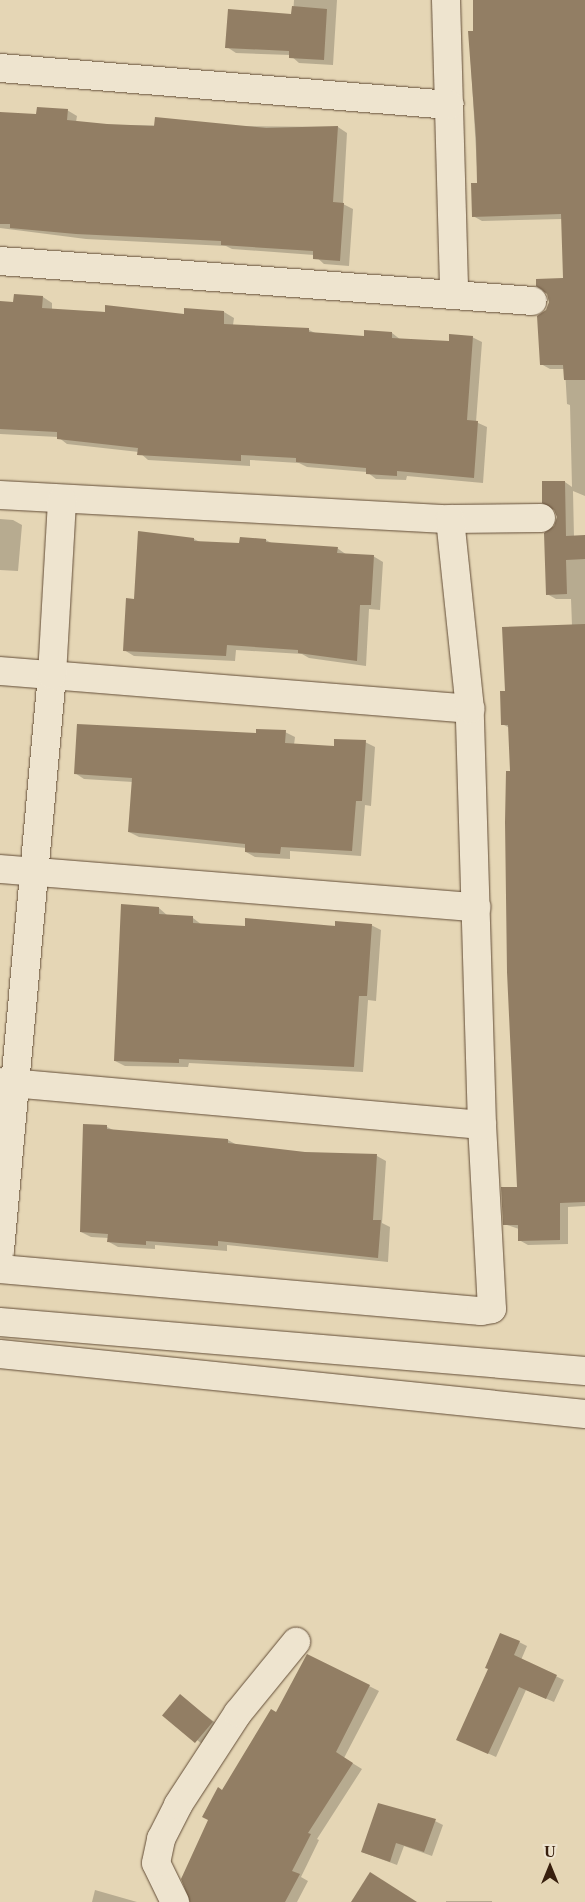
<!DOCTYPE html>
<style>
body{margin:0}
#map{position:relative;width:585px;height:1902px;overflow:hidden;background:#e5d6b5;font-family:"Libre Caslon Text",serif}
div>[style]{position:absolute}
[style*='--x']{left:calc(var(--x)*1px);top:calc(var(--y)*1px);width:calc(var(--w)*1px);rotate:calc(var(--a)*1deg)}
.shadow>*{inset:0;background:#0003;transform-origin:0 0}
.building>*{inset:0;background:#927e64;transform-origin:0 0}
.roads{filter:drop-shadow(0 0 1px #634d37) drop-shadow(0 0 1px #634d37)}
.minor>*{height:28px;margin:-14px;padding:0 14px;transform-origin:14px;border-radius:14px;background:#eee4cf}
span{translate:-50% -50%;white-space:nowrap;text-align:center;line-height:1.15;-webkit-text-stroke:5px #eee4cf;paint-order:stroke}
.north{position:absolute;left:525px;top:1842px;width:50px;height:50px;-webkit-text-stroke:4px #eee4cf;paint-order:stroke;rotate:0deg;font-size:14px;font-weight:700;line-height:20px;text-align:center;color:#381f0d}
.north::after{content:'';display:block;margin:auto;width:18px;height:22px;background:#381f0d;clip-path:polygon(50% 0,100% 100%,50% 72%,0 100%)}
</style>
<div id="map">
<div class="shadow">
<div style="clip-path:polygon(294px 0,337px 0,333px 65px,299px 63px,290px 55px,236px 53px,227px 47px,293px 15px)"></div>
<div style="clip-path:polygon(474px 0,585px 0,585px 496px,573px 491px,574px 537px,585px 536px,585px 1206px,568px 1207px,568px 1244px,528px 1245px,519px 1240px,519px 1229px,504px 1224px,519px 1188px,510px 728px,502px 724px,506px 692px,572px 626px,571px 599px,556px 599px,547px 594px,565px 482px,572px 487px,570px 405px,567px 404px,565px 369px,550px 369px,541px 364px,547px 311px,565px 279px,563px 219px,482px 221px,473px 216px,478px 184px,469px 32px,475px 32px)"></div>
<div style="clip-path:polygon(67px 110px,77px 116px,76px 122px,107px 125px,338px 127px,347px 133px,343px 204px,353px 209px,349px 266px,324px 264px,314px 255px,232px 249px,226px 246px,86px 239px,0 228px,0 113px,37px 115px)"></div>
<div style="clip-path:polygon(43px 297px,52px 303px,52px 310px,185px 315px,185px 310px,224px 312px,234px 318px,233px 325px,309px 330px,317px 334px,365px 337px,392px 333px,401px 340px,450px 343px,472px 337px,482px 342px,476px 422px,487px 427px,483px 483px,407px 476px,406px 480px,376px 479px,367px 472px,307px 467px,299px 463px,250px 460px,250px 466px,148px 460px,139px 452px,67px 444px,58px 437px,0 434px,0 302px,14px 303px)"></div>
<div style="clip-path:polygon(0 519px,13px 520px,22px 525px,18px 571px,0 570px)"></div>
<div style="clip-path:polygon(194px 539px,200px 542px,241px 545px,266px 540px,273px 544px,337px 548px,347px 555px,373px 556px,383px 562px,380px 610px,369px 609px,366px 666px,309px 658px,302px 654px,236px 650px,235px 661px,134px 656px,124px 650px,135px 600px)"></div>
<div style="clip-path:polygon(285px 732px,295px 737px,294px 745px,335px 747px,365px 742px,375px 747px,371px 806px,365px 805px,361px 856px,290px 851px,290px 859px,255px 857px,246px 852px,246px 848px,139px 837px,129px 832px,133px 782px,84px 779px,75px 773px,257px 734px)"></div>
<div style="clip-path:polygon(122px 905px,159px 908px,168px 916px,193px 918px,202px 925px,246px 928px,371px 925px,381px 930px,376px 1001px,368px 1000px,363px 1072px,189px 1063px,188px 1067px,125px 1066px,115px 1061px)"></div>
<div style="clip-path:polygon(107px 1127px,115px 1131px,228px 1140px,237px 1145px,305px 1153px,377px 1156px,386px 1161px,382px 1223px,390px 1227px,388px 1262px,227px 1245px,227px 1251px,155px 1245px,155px 1249px,118px 1247px,109px 1242px,109px 1238px,91px 1237px,81px 1232px)"></div>
<div style="clip-path:polygon(519px 1642px,527px 1646px,521px 1660px,564px 1680px,554px 1702px,526px 1690px,496px 1757px,465px 1743px)"></div>
<div style="clip-path:polygon(369px 1686px,379px 1691px,344px 1758px,362px 1769px,317px 1839px,319px 1840px,301px 1877px,308px 1881px,297px 1902px,243px 1902px,223px 1791px,277px 1713px)"></div>
<div style="left:180px;top:1696px;width:53px;height:25px;rotate:37deg"></div>
<div style="clip-path:polygon(435px 1821px,443px 1825px,432px 1856px,404px 1846px,397px 1865px,362px 1852px)"></div>
<div style="clip-path:polygon(95px 1890px,137px 1902px,92px 1902px)"></div>
<div style="left:446px;top:1901px;width:46px;height:1px"></div>
</div>
<div class="building">
<div style="clip-path:polygon(473px 0,585px 0,585px 380px,564px 380px,563px 365px,540px 365px,537px 316px,546px 310px,549px 302px,547px 294px,536px 286px,536px 279px,563px 278px,561px 214px,472px 217px,471px 183px,477px 183px,476px 138px,468px 31px,473px 31px)"></div>
<div style="clip-path:polygon(292px 6px,327px 9px,324px 60px,289px 58px,289px 51px,225px 48px,228px 9px,291px 14px)"></div>
<div style="clip-path:polygon(37px 107px,68px 109px,67px 120px,107px 124px,154px 126px,155px 117px,266px 128px,338px 126px,333px 202px,344px 203px,340px 261px,313px 259px,313px 251px,221px 245px,221px 241px,76px 234px,10px 228px,10px 224px,0 224px,0 112px,36px 114px)"></div>
<div style="clip-path:polygon(14px 294px,43px 296px,42px 308px,105px 312px,105px 305px,184px 314px,184px 308px,224px 311px,224px 324px,309px 328px,309px 332px,364px 336px,364px 330px,392px 332px,392px 338px,449px 341px,449px 334px,473px 336px,467px 420px,478px 421px,474px 478px,397px 471px,397px 476px,366px 474px,366px 468px,296px 462px,296px 458px,241px 455px,241px 461px,137px 455px,138px 448px,57px 439px,57px 432px,0 429px,0 301px,13px 302px)"></div>
<div style="clip-path:polygon(542px 481px,565px 481px,566px 536px,585px 535px,585px 559px,566px 560px,567px 594px,546px 595px,544px 533px,554px 526px,557px 517px,554px 510px,542px 503px)"></div>
<div style="clip-path:polygon(138px 531px,194px 538px,194px 541px,239px 543px,240px 537px,266px 539px,266px 542px,338px 547px,337px 553px,374px 555px,371px 605px,360px 605px,357px 661px,298px 653px,298px 650px,227px 645px,226px 656px,123px 651px,126px 598px,134px 599px)"></div>
<div style="clip-path:polygon(585px 624px,585px 1202px,560px 1203px,560px 1240px,518px 1241px,518px 1225px,503px 1225px,501px 1187px,517px 1187px,507px 972px,505px 822px,506px 771px,510px 771px,508px 725px,501px 725px,500px 691px,505px 691px,502px 627px)"></div>
<div style="clip-path:polygon(77px 724px,256px 733px,256px 729px,286px 730px,285px 743px,334px 746px,334px 739px,366px 740px,362px 801px,356px 801px,352px 851px,281px 847px,280px 854px,245px 852px,245px 844px,128px 832px,132px 778px,74px 774px)"></div>
<div style="clip-path:polygon(121px 904px,159px 907px,159px 914px,193px 916px,193px 923px,245px 926px,245px 918px,335px 926px,335px 921px,372px 924px,367px 996px,359px 996px,354px 1067px,179px 1059px,179px 1063px,114px 1061px)"></div>
<div style="clip-path:polygon(83px 1124px,107px 1125px,107px 1129px,228px 1139px,228px 1143px,305px 1152px,377px 1154px,373px 1220px,381px 1220px,378px 1258px,218px 1241px,218px 1246px,146px 1241px,146px 1245px,107px 1242px,108px 1234px,80px 1232px)"></div>
<div style="clip-path:polygon(500px 1633px,520px 1641px,514px 1655px,557px 1675px,546px 1699px,519px 1687px,488px 1754px,456px 1740px,488px 1669px,485px 1668px)"></div>
<div style="clip-path:polygon(307px 1654px,370px 1685px,336px 1752px,353px 1763px,308px 1833px,311px 1834px,292px 1871px,300px 1874px,285px 1902px,190px 1902px,181px 1879px,208px 1820px,202px 1817px,218px 1787px,222px 1790px,271px 1709px,276px 1712px)"></div>
<div style="left:180px;top:1694px;width:43px;height:28px;rotate:40deg"></div>
<div style="clip-path:polygon(378px 1803px,436px 1819px,424px 1852px,396px 1843px,390px 1862px,361px 1852px)"></div>
<div style="clip-path:polygon(370px 1872px,417px 1902px,351px 1902px)"></div>
</div>
<div class="roads">
<div class="minor">
<div style="--x:446;--y:0;--w:295;--a:88.4"></div>
<div style="--x:0;--y:68;--w:451;--a:4.7"></div>
<div style="--x:0;--y:261;--w:534;--a:4.29"></div>
<div style="--x:0;--y:495;--w:451;--a:3.1"></div>
<div style="--x:450;--y:519;--w:91;--a:-0.6"></div>
<div style="--x:0;--y:671;--w:472;--a:4.6"></div>
<div style="--x:0;--y:869;--w:478;--a:4.6"></div>
<div style="--x:0;--y:1082;--w:484;--a:5.1"></div>
<div style="--x:0;--y:1250;--w:577;--a:-84.83"></div>
<div style="--x:52;--y:675;--w:175;--a:-86.7"></div>
<div style="--x:0;--y:1269;--w:483;--a:5"></div>
<div style="--x:481;--y:1311;--w:11;--a:-10"></div>
<div style="--x:492;--y:1309;--w:184;--a:-93.1"></div>
<div style="--x:482;--y:1125;--w:416;--a:-91.7"></div>
<div style="--x:470;--y:709;--w:191;--a:-96"></div>
<div style="--x:0;--y:1322;--w:587;--a:4.79"></div>
<div style="--x:0;--y:1354;--w:588;--a:5.86"></div>
<div style="--x:175;--y:1902;--w:43;--a:-116"></div>
<div style="--x:156;--y:1863;--w:25;--a:-78"></div>
<div style="--x:161;--y:1839;--w:38;--a:-63"></div>
<div style="--x:178;--y:1805;--w:110;--a:-56.9"></div>
<div style="--x:238;--y:1713;--w:92;--a:-50.8"></div>
</div>
</div>
<div class="north">U</div>
</div>
